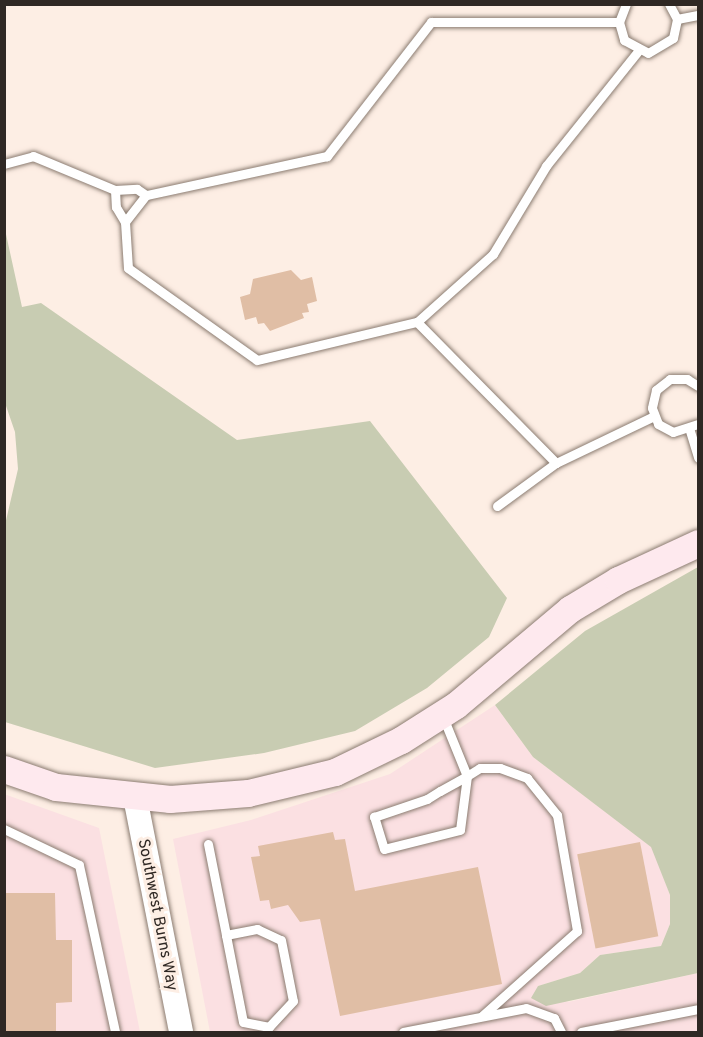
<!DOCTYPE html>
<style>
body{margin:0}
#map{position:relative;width:703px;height:1037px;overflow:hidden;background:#fdeee4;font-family:Overpass,sans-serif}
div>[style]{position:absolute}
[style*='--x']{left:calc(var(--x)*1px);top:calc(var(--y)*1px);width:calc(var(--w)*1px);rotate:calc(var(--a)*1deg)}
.commercial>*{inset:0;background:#fbe0e2}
.green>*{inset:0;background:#c8ccb2}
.building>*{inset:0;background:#e0bea5;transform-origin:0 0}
.roads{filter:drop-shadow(0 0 2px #8b7c71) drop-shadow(0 0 2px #8b7c71)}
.service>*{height:9px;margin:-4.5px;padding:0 4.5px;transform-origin:4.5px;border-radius:4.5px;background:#fff}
.tertiary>*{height:24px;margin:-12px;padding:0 12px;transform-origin:12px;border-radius:12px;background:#fff}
.secondary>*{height:27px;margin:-13.5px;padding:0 13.5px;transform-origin:13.5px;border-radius:13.5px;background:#fee9ee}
span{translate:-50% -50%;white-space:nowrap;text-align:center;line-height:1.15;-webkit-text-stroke:6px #fdeee4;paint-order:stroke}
.street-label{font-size:16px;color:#2f2824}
.frame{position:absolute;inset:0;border:6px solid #2f2824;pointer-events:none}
</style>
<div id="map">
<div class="commercial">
<div style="clip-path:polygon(495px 705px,533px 757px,652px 847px,670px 895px,670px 924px,661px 946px,600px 955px,580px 973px,538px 986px,568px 1002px,698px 973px,698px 1032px,210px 1032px,173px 839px,251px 820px,390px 774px)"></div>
<div style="clip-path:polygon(4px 794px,99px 828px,140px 1032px,5px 1032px)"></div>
</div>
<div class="green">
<div style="clip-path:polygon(4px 225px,22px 307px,41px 303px,237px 440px,370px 421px,507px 598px,489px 637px,427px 688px,355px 731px,264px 753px,155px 768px,5px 722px,4px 529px,18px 469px,15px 432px,5px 403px)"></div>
<div style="clip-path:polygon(698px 567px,698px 973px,546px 1006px,531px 998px,538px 986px,580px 973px,600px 955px,661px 946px,670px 924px,670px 895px,651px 847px,533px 757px,495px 705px,585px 631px)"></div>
</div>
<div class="building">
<div style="clip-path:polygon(291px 270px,301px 280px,312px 277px,317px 301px,307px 304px,309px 312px,302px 313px,304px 318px,270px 331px,264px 323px,258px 324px,256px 317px,245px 320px,240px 297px,250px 294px,253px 279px)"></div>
<div style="clip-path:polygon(333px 832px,335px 840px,345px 839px,355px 891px,478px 867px,502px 984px,340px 1016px,320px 919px,300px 922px,288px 905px,271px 909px,269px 900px,260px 901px,251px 857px,260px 856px,258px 846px)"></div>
<div style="left:640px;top:842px;width:96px;height:64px;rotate:79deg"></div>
<div style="clip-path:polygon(4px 893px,55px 893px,56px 940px,72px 940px,72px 1002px,56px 1003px,56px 1032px,4px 1032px)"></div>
</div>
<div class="roads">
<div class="service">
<div style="--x:626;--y:4;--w:19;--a:111"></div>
<div style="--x:619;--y:22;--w:19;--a:74"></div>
<div style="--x:624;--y:40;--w:27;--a:28"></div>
<div style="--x:648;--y:53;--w:29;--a:-31"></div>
<div style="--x:673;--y:38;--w:19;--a:-78"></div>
<div style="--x:677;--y:19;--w:17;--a:-118"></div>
<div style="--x:677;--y:19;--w:21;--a:-11"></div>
<div style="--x:619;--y:22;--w:188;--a:180"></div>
<div style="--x:431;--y:22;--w:170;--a:127.8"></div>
<div style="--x:327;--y:156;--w:185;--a:167.8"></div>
<div style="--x:146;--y:195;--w:34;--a:128"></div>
<div style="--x:125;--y:222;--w:46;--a:86.3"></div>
<div style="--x:128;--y:268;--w:158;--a:35.5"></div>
<div style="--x:257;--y:360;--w:164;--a:-13.4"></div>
<div style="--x:417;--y:322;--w:102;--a:-41.8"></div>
<div style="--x:493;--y:254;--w:103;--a:-58.9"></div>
<div style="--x:546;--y:166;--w:147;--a:-51.3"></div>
<div style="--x:4;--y:164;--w:30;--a:-15"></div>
<div style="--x:33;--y:156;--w:89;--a:22.5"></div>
<div style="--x:115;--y:190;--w:22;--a:-3"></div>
<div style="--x:137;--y:189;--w:11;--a:34"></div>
<div style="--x:115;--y:190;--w:17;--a:87"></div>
<div style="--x:116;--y:207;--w:17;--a:59"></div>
<div style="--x:417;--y:322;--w:198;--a:45.4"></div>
<div style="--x:698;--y:386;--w:13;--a:-148"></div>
<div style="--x:687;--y:379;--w:17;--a:180"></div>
<div style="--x:670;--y:379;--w:18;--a:142"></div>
<div style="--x:656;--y:390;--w:18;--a:103"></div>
<div style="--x:652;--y:408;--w:17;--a:69"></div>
<div style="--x:658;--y:424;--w:17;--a:28"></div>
<div style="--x:673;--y:432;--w:26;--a:-18"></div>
<div style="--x:690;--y:431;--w:28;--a:73"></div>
<div style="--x:497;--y:506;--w:73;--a:-36.1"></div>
<div style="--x:556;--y:463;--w:109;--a:-25.6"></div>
<div style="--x:443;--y:717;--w:64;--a:67.9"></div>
<div style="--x:467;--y:776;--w:54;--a:97.4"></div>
<div style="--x:460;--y:830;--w:78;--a:166"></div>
<div style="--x:384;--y:849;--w:34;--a:-107"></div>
<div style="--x:374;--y:817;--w:56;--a:-18.8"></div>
<div style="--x:427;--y:799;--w:15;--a:-32"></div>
<div style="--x:440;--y:791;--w:31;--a:-29"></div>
<div style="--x:467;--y:776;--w:15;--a:-32"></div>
<div style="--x:480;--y:768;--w:20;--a:0"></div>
<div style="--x:500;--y:768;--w:29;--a:20"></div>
<div style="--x:527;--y:778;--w:48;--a:51"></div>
<div style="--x:557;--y:815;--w:118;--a:80.2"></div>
<div style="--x:577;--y:931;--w:127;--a:138.2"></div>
<div style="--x:4;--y:829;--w:83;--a:25.6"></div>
<div style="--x:79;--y:865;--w:171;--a:77.8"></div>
<div style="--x:208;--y:844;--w:93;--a:78.8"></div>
<div style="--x:257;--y:929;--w:26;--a:25"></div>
<div style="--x:281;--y:940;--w:62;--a:78.9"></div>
<div style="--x:293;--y:1001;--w:35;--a:133"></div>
<div style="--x:269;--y:1027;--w:26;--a:-169"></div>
<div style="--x:243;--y:1022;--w:89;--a:-101.1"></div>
<div style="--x:226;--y:935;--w:32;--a:-11"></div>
<div style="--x:403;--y:1032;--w:125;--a:-11"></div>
<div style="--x:526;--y:1008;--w:30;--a:20"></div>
<div style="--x:554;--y:1018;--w:16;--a:63"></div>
<div style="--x:581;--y:1032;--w:119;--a:-11.1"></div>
</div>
<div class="tertiary">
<div style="--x:135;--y:797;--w:239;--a:78.9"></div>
</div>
<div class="secondary">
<div style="--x:4;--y:769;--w:55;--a:19.1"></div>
<div style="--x:56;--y:787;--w:115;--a:6"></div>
<div style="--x:170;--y:799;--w:78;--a:-4.4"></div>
<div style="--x:248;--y:793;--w:89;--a:-13.6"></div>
<div style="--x:335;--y:772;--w:73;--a:-25.9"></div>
<div style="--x:401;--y:740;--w:65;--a:-32.5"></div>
<div style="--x:456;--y:705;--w:149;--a:-40.1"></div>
<div style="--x:570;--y:609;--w:56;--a:-31.1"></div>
<div style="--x:618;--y:580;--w:88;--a:-24.8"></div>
</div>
</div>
<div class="street-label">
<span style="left:157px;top:915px;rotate:79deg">Southwest Burns Way</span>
</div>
<div class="frame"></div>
</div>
